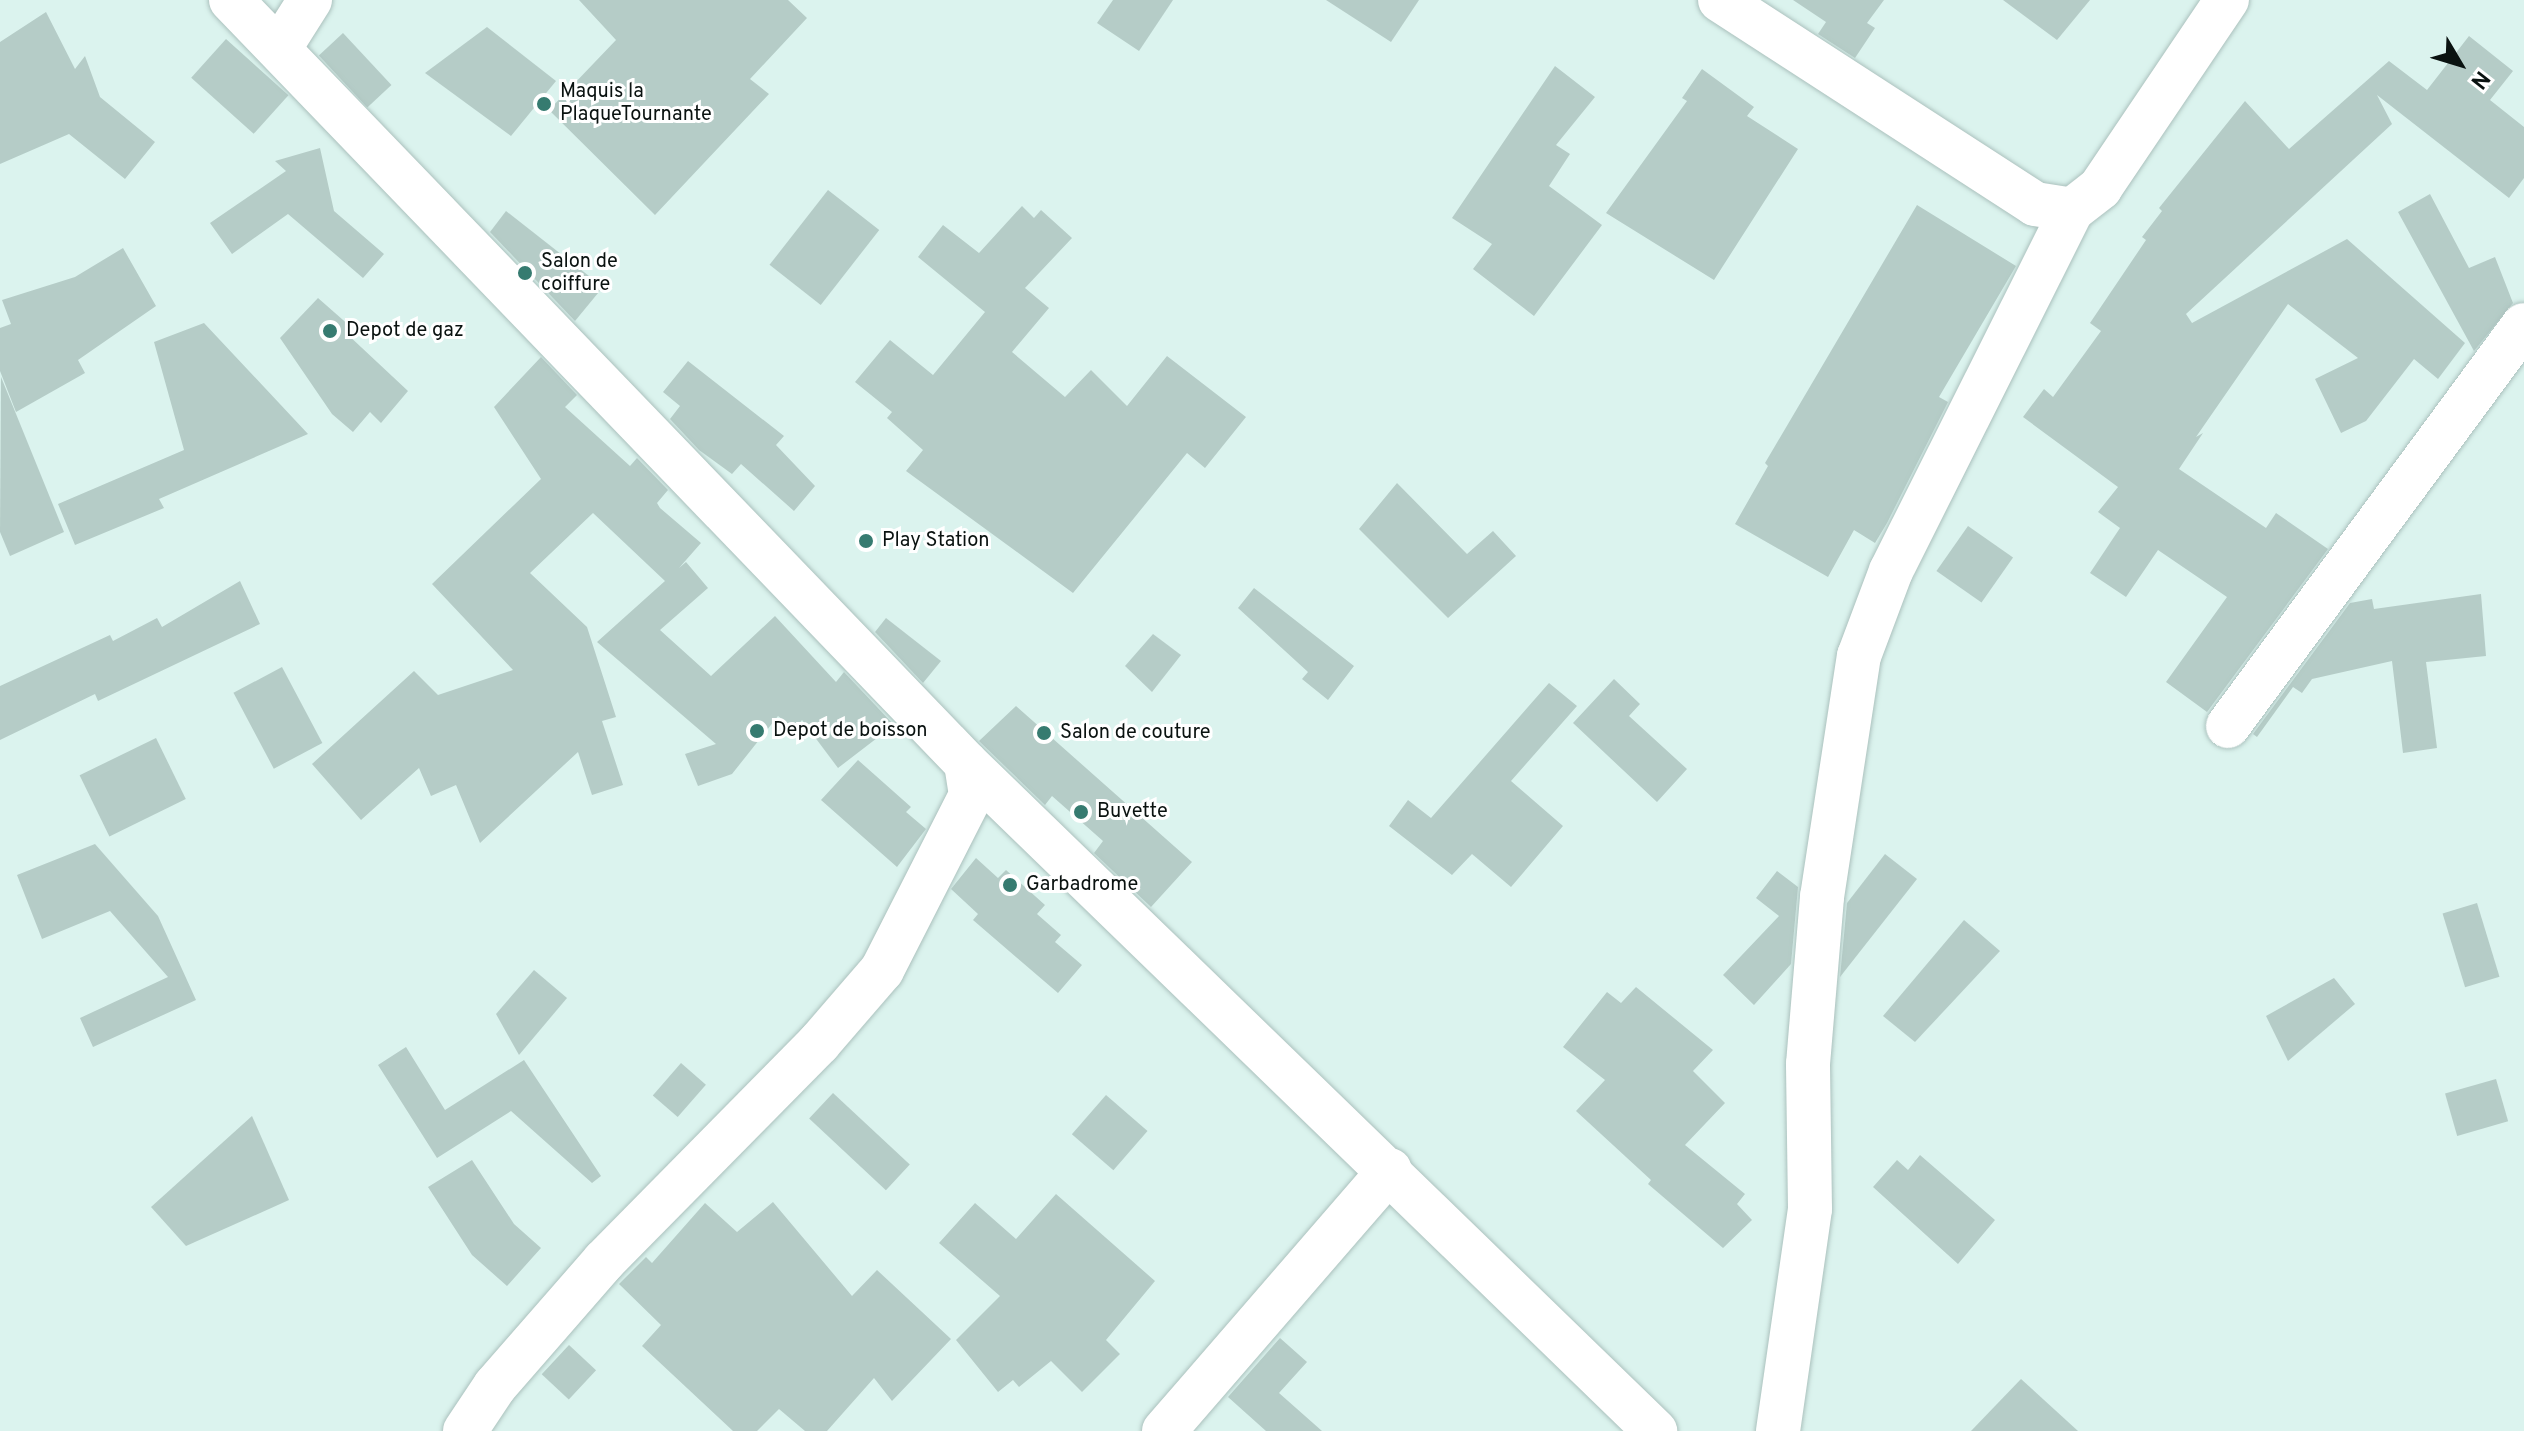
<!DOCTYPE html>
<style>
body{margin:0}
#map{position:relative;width:2524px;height:1431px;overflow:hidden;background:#dbf3ee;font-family:Overpass,sans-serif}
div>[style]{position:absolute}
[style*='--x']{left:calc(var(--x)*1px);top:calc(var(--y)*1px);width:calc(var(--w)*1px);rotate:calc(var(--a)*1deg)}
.building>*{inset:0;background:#b5ccc7;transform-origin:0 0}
.roads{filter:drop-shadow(0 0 2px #abc1bd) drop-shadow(0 0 2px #abc1bd)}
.minor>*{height:44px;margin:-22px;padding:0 22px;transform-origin:22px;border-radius:22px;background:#fff}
.dots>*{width:22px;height:22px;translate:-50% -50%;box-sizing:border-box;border:4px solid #fff;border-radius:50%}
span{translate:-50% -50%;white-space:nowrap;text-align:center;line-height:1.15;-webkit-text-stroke:6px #fff;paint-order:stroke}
.poi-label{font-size:20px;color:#0a1210}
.left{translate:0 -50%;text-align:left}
.north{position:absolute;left:2420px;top:24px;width:80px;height:80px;-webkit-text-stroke:6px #fff;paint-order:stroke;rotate:128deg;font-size:22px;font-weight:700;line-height:32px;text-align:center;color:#0a1210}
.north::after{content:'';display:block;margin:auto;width:28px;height:36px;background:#0a1210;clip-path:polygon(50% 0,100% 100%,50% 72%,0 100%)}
</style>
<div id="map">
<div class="building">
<div style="clip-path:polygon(579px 0,788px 0,807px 18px,750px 79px,769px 94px,655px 215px,549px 110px,616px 40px)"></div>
<div style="clip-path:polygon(1113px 0,1173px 0,1139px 51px,1097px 23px)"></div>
<div style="clip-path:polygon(1326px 0,1419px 0,1391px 42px)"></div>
<div style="clip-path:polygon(1793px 0,1884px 0,1867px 23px,1875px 28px,1855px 58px,1818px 34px,1826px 22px)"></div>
<div style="clip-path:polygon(2003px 0,2090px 0,2057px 40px)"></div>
<div style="clip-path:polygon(46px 12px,75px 69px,85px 56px,100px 97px,155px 142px,125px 179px,69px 134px,0 164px,0 42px)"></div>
<div style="clip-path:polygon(487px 27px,556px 81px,511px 136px,425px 73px)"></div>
<div style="left:343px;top:33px;width:71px;height:33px;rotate:47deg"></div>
<div style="clip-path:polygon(2469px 36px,2513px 71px,2490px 100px,2524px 127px,2524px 178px,2509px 198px,2377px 95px,2392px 124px,2186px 314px,2192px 323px,2347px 239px,2465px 343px,2438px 379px,2414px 359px,2366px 421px,2341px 433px,2315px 379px,2358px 358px,2288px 304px,2196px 437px,2203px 433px,2179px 469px,2266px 528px,2276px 513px,2328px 549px,2207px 712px,2166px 682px,2227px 597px,2158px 550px,2126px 597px,2090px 573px,2120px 528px,2098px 512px,2118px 487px,2023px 417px,2044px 389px,2053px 397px,2101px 331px,2090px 323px,2146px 240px,2142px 237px,2162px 211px,2159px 208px,2245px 101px,2289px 149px,2389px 61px,2427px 90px)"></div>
<div style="left:226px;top:39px;width:84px;height:52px;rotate:42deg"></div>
<div style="clip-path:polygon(1555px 66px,1595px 97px,1556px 145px,1570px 154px,1549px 186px,1602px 225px,1534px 316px,1473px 269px,1492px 244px,1452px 218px)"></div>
<div style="clip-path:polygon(1702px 69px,1754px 107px,1747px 116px,1798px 149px,1714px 280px,1606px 213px,1687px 101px,1682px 98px)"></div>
<div style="clip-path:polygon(320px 148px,334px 211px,384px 254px,363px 278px,288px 214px,232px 254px,210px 223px,286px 171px,275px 161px)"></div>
<div style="left:828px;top:190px;width:65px;height:95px;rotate:38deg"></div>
<div style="clip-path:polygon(2430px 194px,2469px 268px,2495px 257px,2513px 303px,2474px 351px,2398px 212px)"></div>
<div style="clip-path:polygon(1917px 205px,2016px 266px,1939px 397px,1948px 402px,1887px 523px,1875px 543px,1854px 530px,1828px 577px,1735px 524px,1768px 466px,1765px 463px)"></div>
<div style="clip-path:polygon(1022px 206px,1034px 218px,1041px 210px,1072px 238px,1025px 288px,1049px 308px,1012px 352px,1065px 397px,1091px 370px,1127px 406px,1167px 356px,1246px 417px,1205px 468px,1187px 453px,1073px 593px,906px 471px,923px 450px,887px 418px,892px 412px,855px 382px,890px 340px,933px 375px,985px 312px,918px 257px,943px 225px,979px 253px)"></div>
<div style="clip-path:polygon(506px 211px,603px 287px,575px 321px,490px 232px)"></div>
<div style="clip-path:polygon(123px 248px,156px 306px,78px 360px,85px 373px,16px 412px,0 371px,0 328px,11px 324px,2px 300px,75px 277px)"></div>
<div style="clip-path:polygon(318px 298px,351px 327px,346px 333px,408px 391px,381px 423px,370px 412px,353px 432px,332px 414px,280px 338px)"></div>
<div style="clip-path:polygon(204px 323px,308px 434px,159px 499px,164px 508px,75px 545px,58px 504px,184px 450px,154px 342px)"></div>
<div style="clip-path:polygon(541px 357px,577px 395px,565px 407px,630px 466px,637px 458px,668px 490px,657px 503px,660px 508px,701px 543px,679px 568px,686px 562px,708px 588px,660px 630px,711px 676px,775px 616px,836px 682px,844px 672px,894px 725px,838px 768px,802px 720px,795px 729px,778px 716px,732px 774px,698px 786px,685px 754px,716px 744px,597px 642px,665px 581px,593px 513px,530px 573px,587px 627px,616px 717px,602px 721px,623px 785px,592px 795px,578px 752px,480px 843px,456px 785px,431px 796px,419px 768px,361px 820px,312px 764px,414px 671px,438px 695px,513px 670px,432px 584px,541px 479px,494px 407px)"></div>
<div style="clip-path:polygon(688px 361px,784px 436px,776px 445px,815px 486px,794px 511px,741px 464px,732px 474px,699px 450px,670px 419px,680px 406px,663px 392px)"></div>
<div style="clip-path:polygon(1px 377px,64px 532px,10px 556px,0 532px)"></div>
<div style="clip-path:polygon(1397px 483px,1467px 554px,1493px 531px,1516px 556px,1448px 618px,1359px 529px)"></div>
<div style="left:1968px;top:526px;width:55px;height:55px;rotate:35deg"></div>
<div style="clip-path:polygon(240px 581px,260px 624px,98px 701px,95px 694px,0 740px,0 686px,110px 635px,113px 641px,157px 618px,162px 627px)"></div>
<div style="clip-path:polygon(1254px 588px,1354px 666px,1328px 700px,1302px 679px,1308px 672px,1238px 608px)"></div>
<div style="clip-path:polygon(2481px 594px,2486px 656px,2426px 662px,2437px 748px,2403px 753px,2392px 661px,2312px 679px,2302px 693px,2293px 687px,2257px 737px,2253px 734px,2350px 603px,2372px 599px,2374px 609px)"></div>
<div style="clip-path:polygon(886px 618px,941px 661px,923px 683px,875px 632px)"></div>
<div style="clip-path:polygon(1153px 634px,1181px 655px,1152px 692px,1125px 666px)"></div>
<div style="left:282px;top:667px;width:86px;height:55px;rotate:62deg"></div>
<div style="clip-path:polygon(1614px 679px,1640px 704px,1629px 716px,1687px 769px,1657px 802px,1573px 723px)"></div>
<div style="clip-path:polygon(1549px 683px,1577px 706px,1511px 781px,1563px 826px,1511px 887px,1472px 854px,1452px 875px,1389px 826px,1408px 800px,1431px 818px)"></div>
<div style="clip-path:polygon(1016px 706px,1192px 862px,1151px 907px,1094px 853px,1103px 841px,1052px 796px,1045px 805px,979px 741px)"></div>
<div style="left:156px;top:738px;width:68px;height:85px;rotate:64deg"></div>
<div style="clip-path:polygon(858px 760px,911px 807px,906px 812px,926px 829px,897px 867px,821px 800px)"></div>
<div style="clip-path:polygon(95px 844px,158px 916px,196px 1000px,93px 1047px,80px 1018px,168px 977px,110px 911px,42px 939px,17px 875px)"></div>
<div style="clip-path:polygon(1885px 854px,1917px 879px,1840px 977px,1847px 903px)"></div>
<div style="clip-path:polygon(976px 858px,998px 878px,1006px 870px,1045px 905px,1037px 914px,1061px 935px,1055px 942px,1082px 965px,1058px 993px,973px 920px,978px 914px,951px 889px)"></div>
<div style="clip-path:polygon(1777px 871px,1798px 887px,1791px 964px,1754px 1005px,1723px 975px,1779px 916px,1756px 898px)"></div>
<div style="left:2477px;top:903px;width:77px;height:36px;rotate:73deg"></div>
<div style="clip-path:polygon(1964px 920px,2000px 951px,1915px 1042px,1883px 1016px)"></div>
<div style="clip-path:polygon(534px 970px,567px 998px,519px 1055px,496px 1014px)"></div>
<div style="clip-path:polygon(2334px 978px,2355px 1004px,2288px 1061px,2266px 1016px)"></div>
<div style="clip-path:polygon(1636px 987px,1713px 1050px,1693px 1071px,1725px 1103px,1685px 1145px,1745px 1194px,1737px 1204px,1752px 1220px,1723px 1248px,1648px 1184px,1651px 1180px,1576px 1111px,1605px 1080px,1563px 1047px,1607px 992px,1621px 1003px)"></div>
<div style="clip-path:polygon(406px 1047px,445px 1110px,524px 1060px,601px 1176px,592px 1183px,511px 1111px,437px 1158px,378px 1065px)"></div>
<div style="left:681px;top:1063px;width:33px;height:43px;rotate:41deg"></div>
<div style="left:2496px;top:1079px;width:44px;height:53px;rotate:74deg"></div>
<div style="left:833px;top:1093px;width:105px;height:35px;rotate:43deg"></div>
<div style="left:1106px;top:1095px;width:55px;height:52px;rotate:41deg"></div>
<div style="clip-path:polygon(252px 1116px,289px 1200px,186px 1246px,151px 1207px)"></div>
<div style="clip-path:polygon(1920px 1155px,1995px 1220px,1958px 1264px,1873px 1187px,1897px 1160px,1908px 1170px)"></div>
<div style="clip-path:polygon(472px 1160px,514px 1224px,541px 1248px,507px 1286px,472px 1255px,428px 1187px)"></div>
<div style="clip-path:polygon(1056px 1194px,1155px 1281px,1106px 1340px,1120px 1354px,1082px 1392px,1051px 1361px,1019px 1387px,1013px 1380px,998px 1392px,956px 1340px,1000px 1296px,939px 1243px,975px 1203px,1016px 1239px)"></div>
<div style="clip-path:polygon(773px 1202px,852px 1296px,877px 1270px,951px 1339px,892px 1401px,874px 1378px,827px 1431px,805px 1431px,779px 1409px,757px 1431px,733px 1431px,642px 1346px,661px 1325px,619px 1284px,646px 1257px,652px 1263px,705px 1203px,737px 1232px)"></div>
<div style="clip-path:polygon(1280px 1338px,1307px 1362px,1279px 1393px,1322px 1431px,1266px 1431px,1228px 1397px)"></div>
<div style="left:569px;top:1345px;width:37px;height:40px;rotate:43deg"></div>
<div style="clip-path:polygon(2021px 1379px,2078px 1431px,1971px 1431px)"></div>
</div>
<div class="roads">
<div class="minor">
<div style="--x:231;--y:0;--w:1059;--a:46.07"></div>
<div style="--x:966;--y:763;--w:960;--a:44.11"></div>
<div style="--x:1720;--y:0;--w:375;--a:32.9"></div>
<div style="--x:2035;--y:204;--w:37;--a:9"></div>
<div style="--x:279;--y:49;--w:58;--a:-57.7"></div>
<div style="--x:2228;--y:726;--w:498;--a:-53.6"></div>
<div style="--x:465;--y:1431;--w:54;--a:-56.3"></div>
<div style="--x:495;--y:1386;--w:166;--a:-48.9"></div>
<div style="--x:604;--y:1261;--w:306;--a:-45.4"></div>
<div style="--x:819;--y:1043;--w:96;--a:-49.2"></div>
<div style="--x:882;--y:970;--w:196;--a:-63"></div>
<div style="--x:971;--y:795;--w:32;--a:-99"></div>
<div style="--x:1164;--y:1431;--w:345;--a:-49.1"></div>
<div style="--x:1778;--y:1431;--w:224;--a:-81.8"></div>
<div style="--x:1810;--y:1209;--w:145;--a:-90.8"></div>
<div style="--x:1808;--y:1064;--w:168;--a:-85.2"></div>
<div style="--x:1822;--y:897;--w:244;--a:-81.3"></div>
<div style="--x:1859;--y:656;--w:91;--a:-69.4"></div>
<div style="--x:1891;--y:571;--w:404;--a:-63.4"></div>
<div style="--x:2072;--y:210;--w:36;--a:-38"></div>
<div style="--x:2100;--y:188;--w:227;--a:-56"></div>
</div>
</div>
<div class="dots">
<div style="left:544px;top:104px;background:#367b70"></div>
<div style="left:525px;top:273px;background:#367b70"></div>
<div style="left:330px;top:331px;background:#367b70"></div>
<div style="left:866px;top:541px;background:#367b70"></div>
<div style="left:757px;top:731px;background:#367b70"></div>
<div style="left:1044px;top:733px;background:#367b70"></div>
<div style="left:1081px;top:812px;background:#367b70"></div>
<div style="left:1010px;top:885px;background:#367b70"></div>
</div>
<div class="poi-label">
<span class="left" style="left:560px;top:104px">Maquis la<br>PlaqueTournante</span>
<span class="left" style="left:541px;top:274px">Salon de<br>coiffure</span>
<span class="left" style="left:346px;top:331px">Depot de gaz</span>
<span class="left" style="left:882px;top:541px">Play Station</span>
<span class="left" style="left:773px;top:731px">Depot de boisson</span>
<span class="left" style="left:1060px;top:733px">Salon de couture</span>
<span class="left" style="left:1097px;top:812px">Buvette</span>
<span class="left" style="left:1026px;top:885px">Garbadrome</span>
</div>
<div class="north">N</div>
</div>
